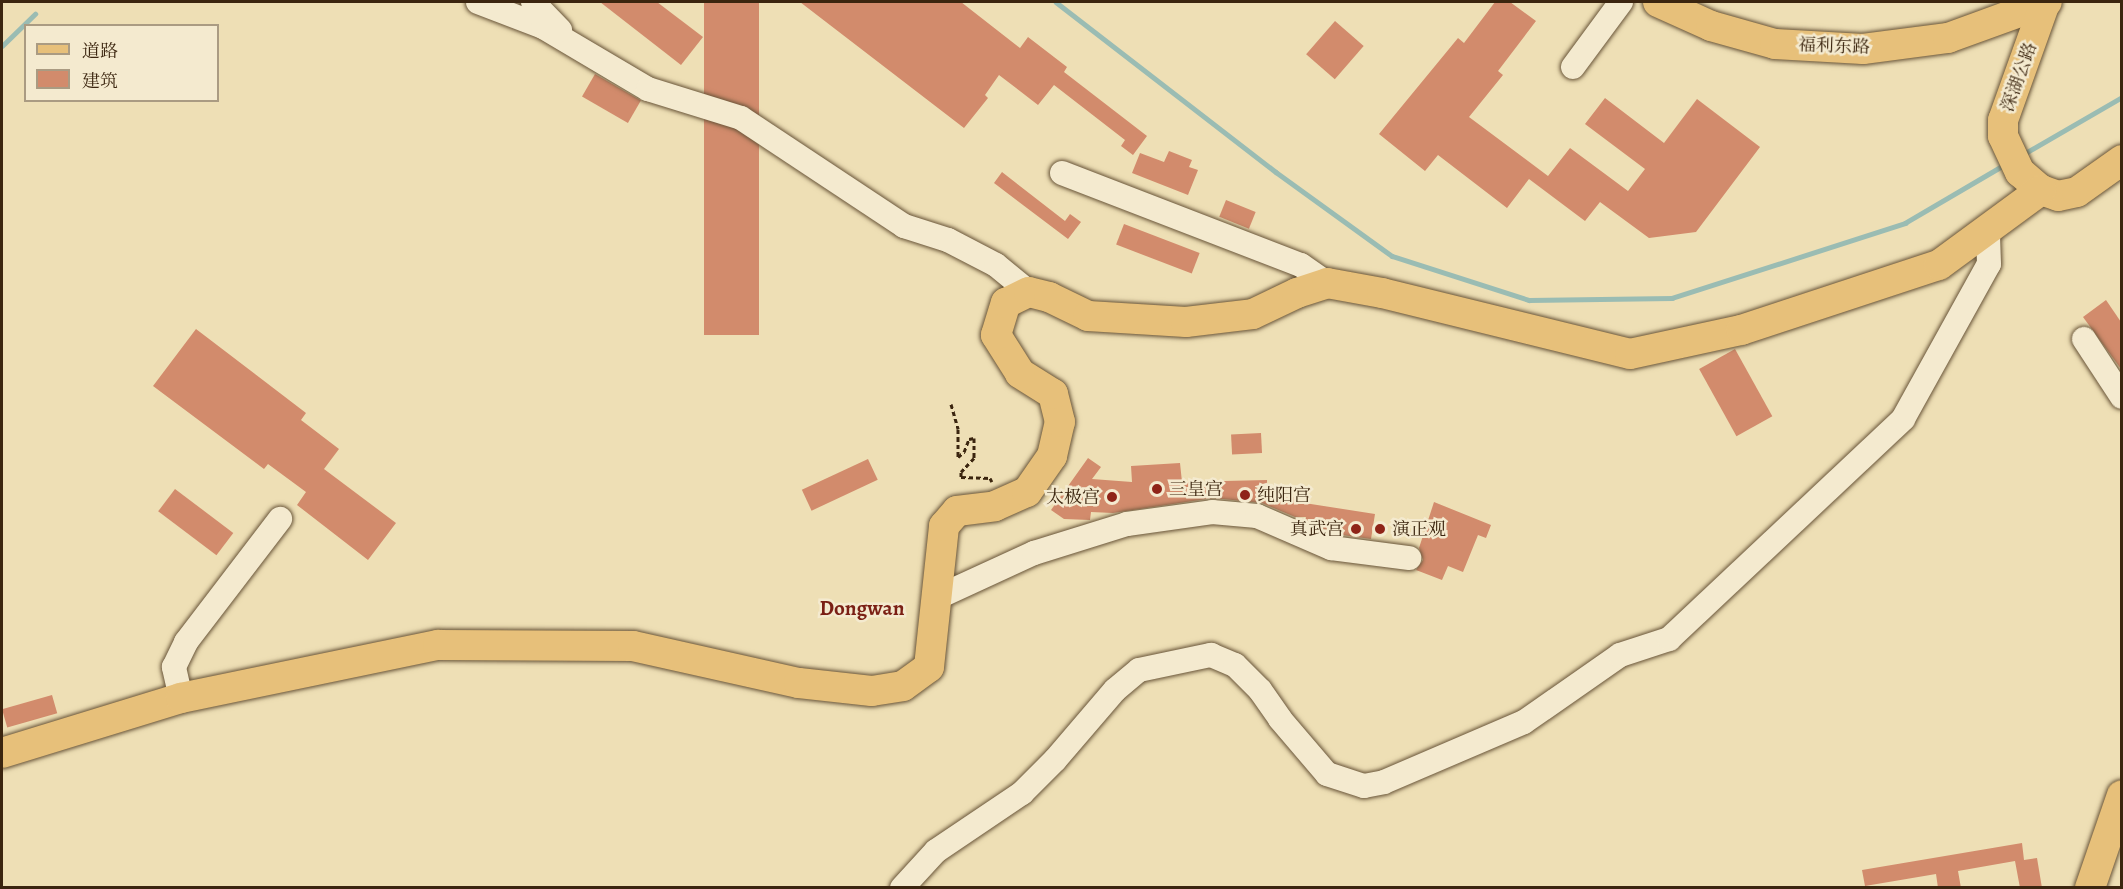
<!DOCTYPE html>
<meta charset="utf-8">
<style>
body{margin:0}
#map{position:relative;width:2123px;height:889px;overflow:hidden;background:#eedfb5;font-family:Alegreya,"Noto Serif SC",serif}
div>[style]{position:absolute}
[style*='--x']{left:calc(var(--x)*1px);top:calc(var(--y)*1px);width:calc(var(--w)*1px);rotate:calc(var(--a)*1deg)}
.stream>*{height:4.5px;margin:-2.25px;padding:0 2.25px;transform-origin:2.25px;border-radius:2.25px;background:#9abcb3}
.building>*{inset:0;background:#d28b6c;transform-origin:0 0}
.path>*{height:3px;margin-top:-1.5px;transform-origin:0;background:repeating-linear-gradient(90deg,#3b250f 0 4.5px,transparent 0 7.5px)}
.roads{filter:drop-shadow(0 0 2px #685438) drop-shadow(0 0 2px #685438)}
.minor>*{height:24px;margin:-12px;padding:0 12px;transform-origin:12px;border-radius:12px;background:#f4eacf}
.major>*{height:30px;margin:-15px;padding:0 15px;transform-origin:15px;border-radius:15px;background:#e7c07a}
.dots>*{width:16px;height:16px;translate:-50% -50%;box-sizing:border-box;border:3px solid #f4eacf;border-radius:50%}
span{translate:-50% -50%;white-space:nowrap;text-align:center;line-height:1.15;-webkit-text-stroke:5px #f4eacf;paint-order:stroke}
.street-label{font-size:18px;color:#3b250f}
.poi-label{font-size:18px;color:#3b250f}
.left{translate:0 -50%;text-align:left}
.right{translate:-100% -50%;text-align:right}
.quarter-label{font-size:21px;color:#7a1f14;font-weight:700}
.frame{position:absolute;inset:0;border:3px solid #3b250f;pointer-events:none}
.legend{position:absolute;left:24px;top:24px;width:195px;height:78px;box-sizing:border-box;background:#f4eacf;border:2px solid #aa9b82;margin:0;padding:8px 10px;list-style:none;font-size:18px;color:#3b250f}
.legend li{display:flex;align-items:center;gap:12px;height:30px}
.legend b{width:30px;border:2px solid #aa9b82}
</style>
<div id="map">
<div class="stream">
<div style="--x:1056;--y:2;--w:278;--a:37.7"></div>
<div style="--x:1276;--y:172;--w:143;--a:35.9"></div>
<div style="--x:1392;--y:256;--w:144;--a:17.8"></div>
<div style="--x:1529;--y:300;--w:143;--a:-0.8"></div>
<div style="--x:1672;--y:298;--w:245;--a:-17.8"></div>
<div style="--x:1905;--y:223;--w:115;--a:-30.4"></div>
<div style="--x:2;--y:46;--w:46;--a:-44.1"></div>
<div style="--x:2022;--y:155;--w:116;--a:-30.1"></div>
</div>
<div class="building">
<div style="clip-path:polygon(600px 2px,657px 2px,703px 37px,681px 65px)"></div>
<div style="left:704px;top:2px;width:55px;height:333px"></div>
<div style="clip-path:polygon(800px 2px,961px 2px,1020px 48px,1028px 37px,1067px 67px,1064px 72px,1147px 136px,1133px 155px,1121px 146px,1125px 140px,1054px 85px,1038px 105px,999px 75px,985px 95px,988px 98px,964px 128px)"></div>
<div style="clip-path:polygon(1495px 2px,1510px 2px,1536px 21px,1498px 71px,1503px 75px,1469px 117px,1548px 176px,1570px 148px,1628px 191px,1645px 169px,1585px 124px,1605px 98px,1664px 143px,1697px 99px,1760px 147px,1696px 232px,1649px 238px,1600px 202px,1585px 221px,1529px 179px,1507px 208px,1438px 155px,1425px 171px,1379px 134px,1458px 38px,1464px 43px)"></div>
<div style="left:1335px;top:21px;width:38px;height:44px;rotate:41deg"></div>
<div style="left:595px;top:74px;width:53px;height:26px;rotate:30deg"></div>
<div style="clip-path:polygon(1169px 151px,1192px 160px,1189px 167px,1198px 170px,1188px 195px,1132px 173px,1140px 153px,1164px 162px)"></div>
<div style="clip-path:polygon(1002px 172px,1065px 221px,1070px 214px,1081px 222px,1068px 239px,994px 183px)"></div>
<div style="left:1226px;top:200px;width:32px;height:18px;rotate:22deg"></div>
<div style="left:1124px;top:224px;width:81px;height:22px;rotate:21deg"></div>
<div style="clip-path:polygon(2106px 300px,2121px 322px,2121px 369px,2083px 317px)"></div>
<div style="clip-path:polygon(196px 329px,306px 413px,301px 420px,339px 449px,324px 469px,396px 523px,368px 560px,297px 505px,306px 492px,268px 464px,264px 469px,153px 386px)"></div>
<div style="left:1735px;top:349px;width:77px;height:41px;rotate:61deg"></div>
<div style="left:1261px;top:433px;width:20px;height:30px;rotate:87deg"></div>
<div style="clip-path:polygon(1088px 458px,1101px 467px,1092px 479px,1132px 482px,1131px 466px,1180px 463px,1182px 482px,1267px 480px,1267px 497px,1298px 497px,1298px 502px,1375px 514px,1371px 539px,1335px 534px,1305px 521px,1306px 517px,1295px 517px,1262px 503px,1213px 498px,1113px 513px,1091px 512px,1090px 520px,1064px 519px,1051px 510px)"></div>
<div style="left:868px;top:459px;width:23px;height:73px;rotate:65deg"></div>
<div style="left:175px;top:489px;width:73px;height:28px;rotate:37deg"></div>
<div style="clip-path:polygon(1434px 502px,1491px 525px,1486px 538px,1478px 535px,1463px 572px,1448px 566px,1442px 580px,1416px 570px,1423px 560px,1419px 548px)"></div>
<div style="left:52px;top:695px;width:19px;height:52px;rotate:74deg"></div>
<div style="clip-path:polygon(2022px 843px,2024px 860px,2037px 858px,2042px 888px,2020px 888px,2015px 861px,1958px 871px,1961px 888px,1938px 888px,1936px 874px,1865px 886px,1862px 870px)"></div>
</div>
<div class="path">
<div style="--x:951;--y:404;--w:26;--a:74"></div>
<div style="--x:958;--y:429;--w:28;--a:90"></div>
<div style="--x:958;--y:457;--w:8;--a:-40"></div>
<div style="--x:964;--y:452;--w:14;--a:-69"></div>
<div style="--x:969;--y:439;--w:5;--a:-11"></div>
<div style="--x:974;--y:438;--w:20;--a:90"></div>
<div style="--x:974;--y:458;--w:19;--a:133"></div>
<div style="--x:961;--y:472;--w:5;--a:90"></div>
<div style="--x:961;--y:477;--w:29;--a:2"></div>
<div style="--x:990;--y:478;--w:4;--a:63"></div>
</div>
<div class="roads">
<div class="minor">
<div style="--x:478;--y:2;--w:70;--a:21"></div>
<div style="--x:543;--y:27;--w:122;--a:30.6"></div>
<div style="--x:648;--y:89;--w:97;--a:17.3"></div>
<div style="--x:741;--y:118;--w:196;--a:33.5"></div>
<div style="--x:904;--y:226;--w:46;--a:17.7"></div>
<div style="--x:948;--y:240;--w:54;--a:27.5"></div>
<div style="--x:996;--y:265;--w:43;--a:39.3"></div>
<div style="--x:533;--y:2;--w:39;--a:46"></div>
<div style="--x:1573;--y:67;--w:81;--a:-53.6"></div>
<div style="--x:1062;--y:173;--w:256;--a:21.1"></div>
<div style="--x:1301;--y:265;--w:32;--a:35"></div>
<div style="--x:2084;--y:339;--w:69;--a:56.8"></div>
<div style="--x:936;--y:598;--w:108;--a:-24.7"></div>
<div style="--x:1034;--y:553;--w:97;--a:-17.3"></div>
<div style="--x:1127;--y:524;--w:86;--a:-8"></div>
<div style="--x:1212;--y:512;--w:45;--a:5.1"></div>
<div style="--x:1257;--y:516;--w:81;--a:23.4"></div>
<div style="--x:1331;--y:548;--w:79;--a:7.3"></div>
<div style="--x:181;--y:698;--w:32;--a:-103"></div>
<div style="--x:174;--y:667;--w:28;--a:-64"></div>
<div style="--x:186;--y:642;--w:155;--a:-52.6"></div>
<div style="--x:902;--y:888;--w:50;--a:-47.4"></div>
<div style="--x:936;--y:851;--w:104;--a:-34"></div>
<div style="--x:1022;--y:793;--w:47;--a:-45"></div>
<div style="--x:1055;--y:760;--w:92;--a:-49.4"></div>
<div style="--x:1115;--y:690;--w:31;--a:-40"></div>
<div style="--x:1139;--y:670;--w:74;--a:-11.8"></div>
<div style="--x:1211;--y:655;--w:26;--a:23"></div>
<div style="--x:1235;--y:665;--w:35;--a:45"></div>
<div style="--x:1260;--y:690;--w:35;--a:55"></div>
<div style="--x:1280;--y:719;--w:72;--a:49.5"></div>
<div style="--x:1327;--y:774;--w:39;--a:18"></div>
<div style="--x:1364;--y:786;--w:20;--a:-11"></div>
<div style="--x:1384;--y:782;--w:152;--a:-23.2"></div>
<div style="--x:1524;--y:722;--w:117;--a:-34.9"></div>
<div style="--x:1620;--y:655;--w:52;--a:-18.1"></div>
<div style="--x:1669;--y:639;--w:321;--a:-43.2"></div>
<div style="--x:1903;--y:419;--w:177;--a:-61"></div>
<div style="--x:1989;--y:264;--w:35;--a:-92"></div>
</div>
<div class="major">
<div style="--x:1658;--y:2;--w:58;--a:24.4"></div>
<div style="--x:1711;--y:26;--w:66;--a:15.7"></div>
<div style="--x:1775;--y:44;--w:88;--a:3.3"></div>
<div style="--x:1863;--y:49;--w:86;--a:-7.4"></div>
<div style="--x:1948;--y:38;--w:105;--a:-20"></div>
<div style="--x:2045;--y:3;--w:124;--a:109.7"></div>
<div style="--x:2003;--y:120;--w:16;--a:90"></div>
<div style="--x:2003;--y:136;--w:40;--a:65"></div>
<div style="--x:2020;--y:172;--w:28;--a:41"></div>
<div style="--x:2041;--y:190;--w:18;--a:19"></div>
<div style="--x:2058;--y:196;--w:19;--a:-12"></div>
<div style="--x:2077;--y:192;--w:55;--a:-35.4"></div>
<div style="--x:2;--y:753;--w:187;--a:-17.1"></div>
<div style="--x:181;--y:698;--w:262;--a:-11.7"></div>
<div style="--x:438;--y:645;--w:195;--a:0.3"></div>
<div style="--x:633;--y:646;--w:170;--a:12.6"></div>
<div style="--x:799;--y:683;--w:73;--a:6.3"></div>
<div style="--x:872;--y:691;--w:31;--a:-9"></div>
<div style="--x:903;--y:686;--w:32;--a:-36"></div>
<div style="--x:929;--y:667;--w:142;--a:-83.9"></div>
<div style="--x:944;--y:526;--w:20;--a:-49"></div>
<div style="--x:957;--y:511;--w:38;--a:-7"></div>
<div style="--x:995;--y:506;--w:35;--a:-24"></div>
<div style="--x:1027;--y:492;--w:44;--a:-55.2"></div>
<div style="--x:1052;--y:456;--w:35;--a:-77"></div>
<div style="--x:1060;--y:422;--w:29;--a:-104"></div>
<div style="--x:1053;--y:394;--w:39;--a:-148"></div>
<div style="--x:1020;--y:373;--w:45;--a:-122.3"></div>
<div style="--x:996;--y:335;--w:34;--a:-73"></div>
<div style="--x:1006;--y:303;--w:25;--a:-26"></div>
<div style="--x:1029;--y:292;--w:21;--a:14"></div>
<div style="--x:1049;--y:297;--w:43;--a:26"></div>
<div style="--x:1088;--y:316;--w:98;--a:3.5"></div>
<div style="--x:1186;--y:322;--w:67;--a:-6.8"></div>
<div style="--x:1253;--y:314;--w:49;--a:-25.5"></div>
<div style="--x:1297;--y:293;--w:32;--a:-18"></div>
<div style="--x:1327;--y:283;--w:56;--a:10.3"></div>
<div style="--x:1382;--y:293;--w:255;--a:13.8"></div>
<div style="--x:1630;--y:354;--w:114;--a:-12.2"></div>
<div style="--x:1741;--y:330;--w:208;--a:-18.2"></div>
<div style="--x:1939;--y:265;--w:127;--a:-36.3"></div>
<div style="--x:2090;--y:888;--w:98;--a:-71"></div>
</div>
</div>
<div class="dots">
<div style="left:1157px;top:489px;background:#8f2418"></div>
<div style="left:1245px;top:495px;background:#8f2418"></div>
<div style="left:1112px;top:497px;background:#8f2418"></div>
<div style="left:1356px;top:529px;background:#8f2418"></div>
<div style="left:1380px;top:529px;background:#8f2418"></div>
</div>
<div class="street-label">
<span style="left:1834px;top:46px;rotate:2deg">福利东路</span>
<span style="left:2019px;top:77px;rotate:-70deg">深湖公路</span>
</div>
<div class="poi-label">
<span class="left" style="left:1169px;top:489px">三皇宫</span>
<span class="left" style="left:1257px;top:495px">纯阳宫</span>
<span class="right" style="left:1100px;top:497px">太极宫</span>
<span class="right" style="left:1344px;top:529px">真武宫</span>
<span class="left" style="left:1392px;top:529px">演正观</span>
</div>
<div class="quarter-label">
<span style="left:862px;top:608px">Dongwan</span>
</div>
<div class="frame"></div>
<ul class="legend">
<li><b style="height:8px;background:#e7c07a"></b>道路</li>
<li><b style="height:16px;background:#d28b6c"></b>建筑</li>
</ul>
</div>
